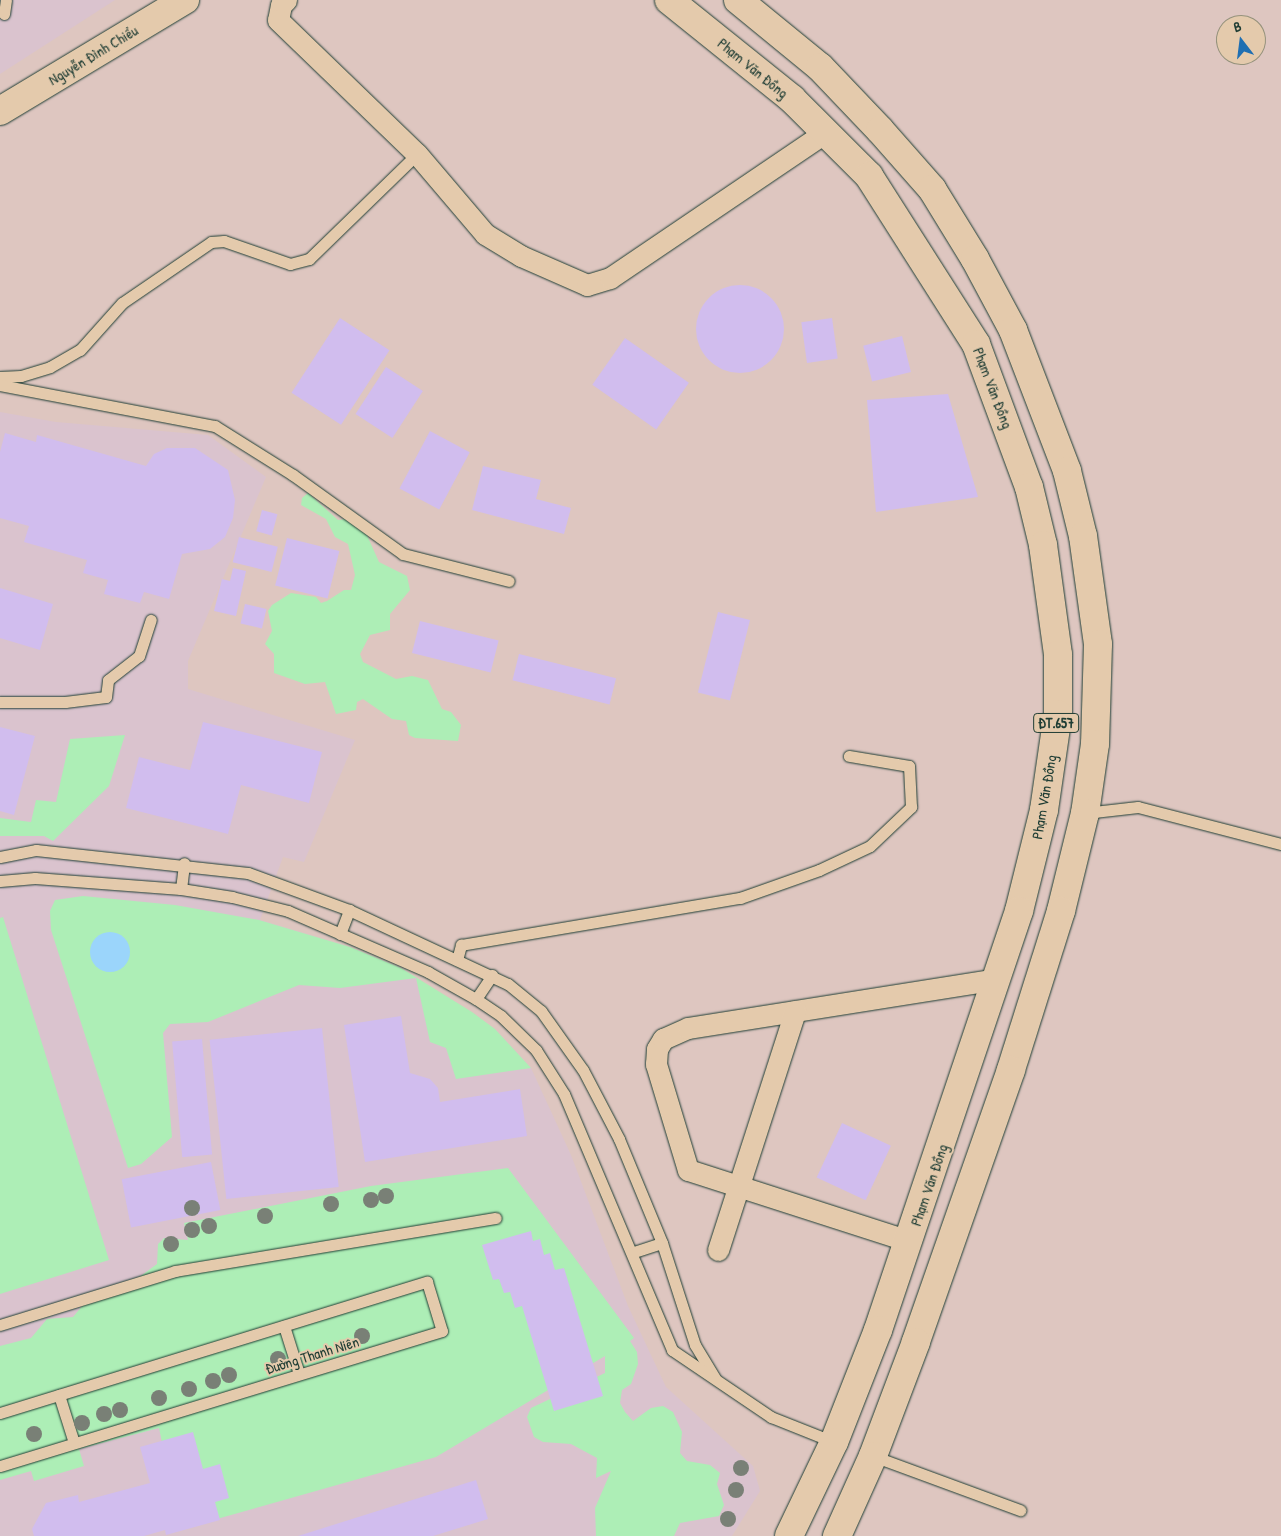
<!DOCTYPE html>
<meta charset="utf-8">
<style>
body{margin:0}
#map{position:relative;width:1281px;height:1536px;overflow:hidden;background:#dec6c0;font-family:"Patrick Hand",sans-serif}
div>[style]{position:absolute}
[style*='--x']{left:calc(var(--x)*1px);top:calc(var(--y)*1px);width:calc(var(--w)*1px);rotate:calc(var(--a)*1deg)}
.built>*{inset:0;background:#dac3ce}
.green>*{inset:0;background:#adeeb6}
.water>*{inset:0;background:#9bd5fb}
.round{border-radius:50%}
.building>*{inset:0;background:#d1bdee;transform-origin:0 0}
.roads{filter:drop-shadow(0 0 1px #1f3d34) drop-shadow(0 0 1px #1f3d34)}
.lane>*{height:11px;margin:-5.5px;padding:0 5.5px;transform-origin:5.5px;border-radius:5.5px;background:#e4caac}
.street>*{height:21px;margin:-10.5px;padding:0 10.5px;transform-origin:10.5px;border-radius:10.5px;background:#e4caac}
.secondary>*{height:28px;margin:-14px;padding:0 14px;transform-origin:14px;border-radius:14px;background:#e4caac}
.primary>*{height:28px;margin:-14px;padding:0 14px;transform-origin:14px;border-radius:14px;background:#e4caac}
.trees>*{width:16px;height:16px;margin:-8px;border-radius:50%;background:#798076}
span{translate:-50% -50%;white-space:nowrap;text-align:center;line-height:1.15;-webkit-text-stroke:4px #e4caac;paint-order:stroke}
.shield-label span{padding:1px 4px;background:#e4caac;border:1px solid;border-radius:4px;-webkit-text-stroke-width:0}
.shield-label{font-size:14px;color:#1f3d34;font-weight:700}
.street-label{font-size:15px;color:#1f3d34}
.north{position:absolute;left:1216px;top:15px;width:50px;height:50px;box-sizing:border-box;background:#e4caac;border:1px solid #95927c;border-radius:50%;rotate:345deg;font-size:14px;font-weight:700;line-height:20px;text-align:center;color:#1f3d34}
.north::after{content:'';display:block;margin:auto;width:18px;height:22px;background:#1f6fb2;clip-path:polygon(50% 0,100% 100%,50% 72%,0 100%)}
</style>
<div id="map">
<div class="built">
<div style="clip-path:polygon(0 0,115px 0,0 74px)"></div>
<div style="clip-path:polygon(0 412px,56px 422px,208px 435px,266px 477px,188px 661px,188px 689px,355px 740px,304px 862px,283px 857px,260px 920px,350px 947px,401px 968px,495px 1029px,531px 1068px,571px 1155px,628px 1306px,666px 1387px,753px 1466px,760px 1491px,732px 1536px,0 1536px)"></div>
</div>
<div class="green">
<div style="clip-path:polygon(308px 493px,338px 520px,346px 519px,366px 533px,379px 562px,407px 576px,410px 590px,390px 614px,390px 630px,370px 635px,360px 654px,363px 662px,396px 679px,412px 676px,428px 680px,442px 709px,451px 712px,461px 725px,458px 741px,415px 738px,409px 735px,406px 721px,392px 719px,363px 699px,357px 702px,356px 710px,336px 714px,325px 682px,305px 684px,274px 673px,274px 654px,265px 644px,272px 631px,268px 611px,272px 605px,291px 593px,316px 597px,321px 603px,327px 601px,344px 590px,351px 590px,355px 575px,348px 544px,335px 537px,326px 519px,301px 505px,302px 498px)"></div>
<div style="clip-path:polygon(125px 735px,109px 786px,53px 841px,44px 836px,0 836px,0 818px,31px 822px,36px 800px,56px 802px,70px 739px)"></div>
<div style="clip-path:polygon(83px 896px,175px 905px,259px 920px,350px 947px,401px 968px,472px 1012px,495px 1029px,531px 1068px,456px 1079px,446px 1048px,430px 1042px,416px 978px,340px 988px,299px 985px,208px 1022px,170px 1024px,163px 1033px,172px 1137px,141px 1164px,128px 1168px,51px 930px,50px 911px,55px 900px)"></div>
<div style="clip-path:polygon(3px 917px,109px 1260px,0 1294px,0 918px)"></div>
<div style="clip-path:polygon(508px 1168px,634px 1338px,630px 1341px,637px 1352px,638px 1364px,631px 1384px,622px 1390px,620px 1403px,625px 1412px,633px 1421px,651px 1408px,663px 1406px,673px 1412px,682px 1432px,680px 1453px,687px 1461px,710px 1465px,720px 1473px,717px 1484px,724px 1505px,719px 1516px,680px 1523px,674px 1536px,596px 1536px,595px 1508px,611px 1471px,596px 1478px,597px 1458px,571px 1444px,543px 1442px,534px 1437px,527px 1417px,531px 1408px,605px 1373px,605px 1356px,436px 1457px,199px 1524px,164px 1452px,159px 1428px,79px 1449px,84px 1466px,34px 1481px,31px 1471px,0 1480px,0 1346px,31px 1338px,47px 1319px,73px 1317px,83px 1305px,138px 1278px,157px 1264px,158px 1244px,164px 1238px,188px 1240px,184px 1223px,371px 1186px)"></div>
</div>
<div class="water">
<div class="round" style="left:90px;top:932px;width:40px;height:40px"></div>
</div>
<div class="building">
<div class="round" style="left:696px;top:285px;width:88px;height:88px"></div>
<div style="left:340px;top:318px;width:59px;height:89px;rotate:33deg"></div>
<div style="left:832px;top:318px;width:41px;height:31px;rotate:82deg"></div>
<div style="left:902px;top:336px;width:37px;height:40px;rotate:76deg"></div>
<div style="left:625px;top:338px;width:78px;height:57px;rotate:35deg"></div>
<div style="left:386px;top:367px;width:44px;height:56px;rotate:33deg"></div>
<div style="clip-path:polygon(948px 394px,978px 497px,876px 512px,867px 400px)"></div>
<div style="left:430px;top:431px;width:45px;height:65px;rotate:28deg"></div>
<div style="clip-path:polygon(5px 433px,36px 442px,37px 435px,146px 466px,154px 454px,167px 448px,195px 448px,228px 470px,235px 500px,233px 518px,225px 537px,210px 549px,182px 554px,169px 599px,144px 592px,140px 603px,104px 594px,108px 580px,83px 573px,87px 560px,24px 542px,29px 526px,0 518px,0 452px)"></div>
<div style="clip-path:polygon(483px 466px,541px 480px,536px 499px,571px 508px,564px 534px,472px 510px)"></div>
<div style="left:262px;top:510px;width:16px;height:22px;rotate:15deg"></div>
<div style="left:239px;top:537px;width:40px;height:26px;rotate:14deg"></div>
<div style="left:287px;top:538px;width:54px;height:49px;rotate:14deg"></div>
<div style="clip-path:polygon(233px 568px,246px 571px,236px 616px,214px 611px,222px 579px,230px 581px)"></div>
<div style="clip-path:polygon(0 588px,53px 604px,40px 650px,0 638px)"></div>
<div style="left:245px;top:604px;width:22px;height:20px;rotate:13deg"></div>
<div style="left:718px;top:612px;width:33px;height:83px;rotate:14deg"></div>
<div style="left:420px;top:621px;width:81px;height:33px;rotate:14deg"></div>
<div style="left:519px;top:654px;width:100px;height:27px;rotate:14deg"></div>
<div style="clip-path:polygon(203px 722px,322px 752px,309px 803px,241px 785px,228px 834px,126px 808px,139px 757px,190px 770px)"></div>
<div style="clip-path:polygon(0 727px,35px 736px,14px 815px,0 811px)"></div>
<div style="clip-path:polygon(401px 1016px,410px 1073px,430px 1079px,438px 1088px,440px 1102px,520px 1089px,527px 1136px,365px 1162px,344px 1025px)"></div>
<div style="left:322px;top:1028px;width:160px;height:113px;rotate:84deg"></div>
<div style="left:202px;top:1039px;width:116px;height:30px;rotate:85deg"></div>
<div style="left:842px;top:1123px;width:54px;height:60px;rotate:25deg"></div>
<div style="left:211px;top:1162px;width:49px;height:91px;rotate:79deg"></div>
<div style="clip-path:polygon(531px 1231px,533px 1241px,540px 1239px,544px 1255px,550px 1253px,555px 1270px,564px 1268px,603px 1396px,554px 1411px,522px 1306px,515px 1308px,510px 1292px,504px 1293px,499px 1279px,493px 1280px,482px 1245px)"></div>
<div style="clip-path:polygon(193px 1432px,203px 1469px,220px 1464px,229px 1498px,215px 1502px,220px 1520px,166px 1535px,165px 1530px,144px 1536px,34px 1536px,32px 1529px,46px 1503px,78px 1495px,79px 1502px,150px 1483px,140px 1447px)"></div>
<div style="clip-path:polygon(476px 1480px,488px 1519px,433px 1536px,298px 1536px)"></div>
</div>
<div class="roads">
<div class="lane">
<div style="--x:4;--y:14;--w:14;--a:-82"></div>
<div style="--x:0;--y:377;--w:21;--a:-3"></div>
<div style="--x:21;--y:376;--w:30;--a:-17"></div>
<div style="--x:50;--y:367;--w:34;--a:-30"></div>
<div style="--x:80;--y:350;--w:63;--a:-48.2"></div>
<div style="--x:122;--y:303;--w:108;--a:-34.4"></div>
<div style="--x:211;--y:242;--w:13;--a:-4"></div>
<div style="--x:224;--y:241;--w:70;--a:19.2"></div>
<div style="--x:290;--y:264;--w:20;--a:-15"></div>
<div style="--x:309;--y:259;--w:151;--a:-44.2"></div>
<div style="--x:0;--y:385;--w:219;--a:10.8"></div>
<div style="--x:215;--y:426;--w:92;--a:32.1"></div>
<div style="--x:293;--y:475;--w:135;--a:35.7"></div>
<div style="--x:403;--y:554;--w:109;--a:14.3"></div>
<div style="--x:0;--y:702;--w:65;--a:0"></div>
<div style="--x:65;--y:702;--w:41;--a:-7"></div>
<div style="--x:106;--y:697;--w:17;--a:-83"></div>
<div style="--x:108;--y:680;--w:39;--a:-38"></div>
<div style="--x:139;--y:656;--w:38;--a:-72"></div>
<div style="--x:1085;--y:813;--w:53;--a:-6.5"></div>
<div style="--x:1138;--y:807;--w:148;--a:14.5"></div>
<div style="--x:0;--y:857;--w:37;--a:-11"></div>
<div style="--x:36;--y:850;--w:213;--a:6.2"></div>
<div style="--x:248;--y:873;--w:108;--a:20.1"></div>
<div style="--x:349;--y:910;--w:175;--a:25"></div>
<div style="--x:508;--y:984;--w:43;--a:39.3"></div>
<div style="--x:541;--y:1011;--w:72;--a:54.6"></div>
<div style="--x:583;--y:1070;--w:78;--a:62.4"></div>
<div style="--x:619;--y:1139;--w:113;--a:67.5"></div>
<div style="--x:662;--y:1243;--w:107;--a:72.1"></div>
<div style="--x:695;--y:1345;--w:39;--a:59"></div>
<div style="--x:0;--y:881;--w:35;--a:-5"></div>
<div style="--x:35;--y:878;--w:146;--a:4.3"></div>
<div style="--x:181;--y:889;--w:52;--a:8.9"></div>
<div style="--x:232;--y:897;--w:58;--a:14"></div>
<div style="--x:288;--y:911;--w:153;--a:23.5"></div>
<div style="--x:428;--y:972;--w:55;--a:29.4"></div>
<div style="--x:476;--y:999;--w:30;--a:34"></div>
<div style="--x:501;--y:1016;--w:49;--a:44.2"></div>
<div style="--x:536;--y:1050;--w:52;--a:57.5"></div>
<div style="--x:564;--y:1094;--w:278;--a:67.1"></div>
<div style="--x:672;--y:1350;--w:120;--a:34.1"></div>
<div style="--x:771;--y:1417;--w:68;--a:21.6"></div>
<div style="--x:181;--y:889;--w:26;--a:-83"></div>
<div style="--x:340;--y:934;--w:26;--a:-69"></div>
<div style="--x:457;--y:960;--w:16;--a:-75"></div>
<div style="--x:461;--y:945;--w:283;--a:-9.6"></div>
<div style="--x:740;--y:898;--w:84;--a:-19.5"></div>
<div style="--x:819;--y:870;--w:56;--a:-25.2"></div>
<div style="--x:870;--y:846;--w:57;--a:-43.6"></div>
<div style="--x:911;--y:807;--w:41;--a:-92.8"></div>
<div style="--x:909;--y:766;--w:61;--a:-170.5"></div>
<div style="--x:476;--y:999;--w:29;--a:-56"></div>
<div style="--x:634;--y:1252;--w:29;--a:-18"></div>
<div style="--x:0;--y:1325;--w:183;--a:-17.1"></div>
<div style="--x:175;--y:1271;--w:325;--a:-9.4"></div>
<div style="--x:284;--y:1326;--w:50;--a:72.6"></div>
<div style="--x:59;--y:1395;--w:50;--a:72.6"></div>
<div style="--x:0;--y:1413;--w:447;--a:-17.1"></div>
<div style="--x:427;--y:1282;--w:51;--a:73"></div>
<div style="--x:442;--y:1331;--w:462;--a:163"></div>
<div style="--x:873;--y:1456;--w:157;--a:20.2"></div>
</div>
<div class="street">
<div style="--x:286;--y:0;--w:7;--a:135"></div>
<div style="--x:281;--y:5;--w:15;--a:101"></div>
<div style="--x:278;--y:20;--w:193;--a:44"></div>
<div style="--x:417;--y:154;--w:105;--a:49.6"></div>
<div style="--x:485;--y:234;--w:42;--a:31.4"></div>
<div style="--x:521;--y:256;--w:72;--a:23.7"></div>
<div style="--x:587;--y:285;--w:24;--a:-17"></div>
<div style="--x:610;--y:278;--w:262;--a:-34.1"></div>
<div style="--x:909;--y:1241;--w:232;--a:-162.2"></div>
<div style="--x:688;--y:1170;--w:111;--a:-106.8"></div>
<div style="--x:656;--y:1064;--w:15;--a:-86"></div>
<div style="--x:657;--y:1049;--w:12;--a:-59"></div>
<div style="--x:663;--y:1039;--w:27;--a:-24"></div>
<div style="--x:688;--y:1028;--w:313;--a:-9"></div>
<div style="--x:718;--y:1250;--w:251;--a:-72.1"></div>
</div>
<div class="secondary">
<div style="--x:0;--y:111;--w:216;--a:-31"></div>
</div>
<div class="primary">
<div style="--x:669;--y:0;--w:158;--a:38.8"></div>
<div style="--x:792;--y:99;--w:109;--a:45"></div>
<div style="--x:869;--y:176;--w:199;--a:57.5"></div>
<div style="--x:976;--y:344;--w:153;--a:69.7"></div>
<div style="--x:1029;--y:487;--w:60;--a:76.4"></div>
<div style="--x:1043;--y:545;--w:111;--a:82.2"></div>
<div style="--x:1058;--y:655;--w:59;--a:90"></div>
<div style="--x:1058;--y:714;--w:97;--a:98.3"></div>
<div style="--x:1044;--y:810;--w:104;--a:103.9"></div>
<div style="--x:1019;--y:911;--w:442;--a:108.6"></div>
<div style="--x:878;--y:1330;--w:120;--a:111.4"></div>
<div style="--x:834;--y:1442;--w:104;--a:115.6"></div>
<div style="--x:738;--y:0;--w:106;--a:39.3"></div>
<div style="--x:820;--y:67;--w:87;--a:46.4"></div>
<div style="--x:880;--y:130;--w:79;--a:48.6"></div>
<div style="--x:932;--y:189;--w:82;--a:58.4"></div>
<div style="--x:975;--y:259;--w:81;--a:61.8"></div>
<div style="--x:1013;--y:330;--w:151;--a:69"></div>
<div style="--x:1067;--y:471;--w:67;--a:76.2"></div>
<div style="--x:1083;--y:536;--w:109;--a:82.1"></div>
<div style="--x:1098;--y:644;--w:100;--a:91.7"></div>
<div style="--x:1095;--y:744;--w:70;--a:98.2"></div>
<div style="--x:1085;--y:813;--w:101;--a:103.8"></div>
<div style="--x:1061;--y:911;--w:167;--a:107.5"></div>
<div style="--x:1011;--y:1070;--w:288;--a:109.3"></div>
<div style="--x:916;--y:1342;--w:122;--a:110.7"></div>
<div style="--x:873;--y:1456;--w:88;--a:114.2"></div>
</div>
</div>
<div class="trees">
<div style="left:386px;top:1196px"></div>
<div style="left:371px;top:1200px"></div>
<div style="left:331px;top:1204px"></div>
<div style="left:192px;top:1208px"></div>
<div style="left:265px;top:1216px"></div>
<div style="left:209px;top:1226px"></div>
<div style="left:192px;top:1230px"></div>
<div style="left:171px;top:1244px"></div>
<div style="left:362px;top:1336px"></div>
<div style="left:278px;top:1359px"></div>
<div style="left:229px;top:1375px"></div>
<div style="left:213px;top:1381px"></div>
<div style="left:189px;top:1389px"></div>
<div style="left:159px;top:1398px"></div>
<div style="left:120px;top:1410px"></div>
<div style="left:104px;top:1414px"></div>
<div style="left:82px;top:1423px"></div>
<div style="left:34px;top:1434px"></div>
<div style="left:741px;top:1468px"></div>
<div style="left:736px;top:1490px"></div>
<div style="left:728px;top:1519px"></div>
</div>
<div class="shield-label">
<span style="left:1056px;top:723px">ĐT.657</span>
</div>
<div class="street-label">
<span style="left:93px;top:55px;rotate:-31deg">Nguyễn Đình Chiểu</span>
<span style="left:753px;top:68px;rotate:39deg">Phạm Văn Đồng</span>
<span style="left:993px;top:388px;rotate:69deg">Phạm Văn Đồng</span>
<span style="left:1044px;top:797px;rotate:-80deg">Phạm Văn Đồng</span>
<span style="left:929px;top:1185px;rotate:-71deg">Phạm Văn Đồng</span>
<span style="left:312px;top:1355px;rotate:-17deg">Đường Thanh Niên</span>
</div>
<div class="north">B</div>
</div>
